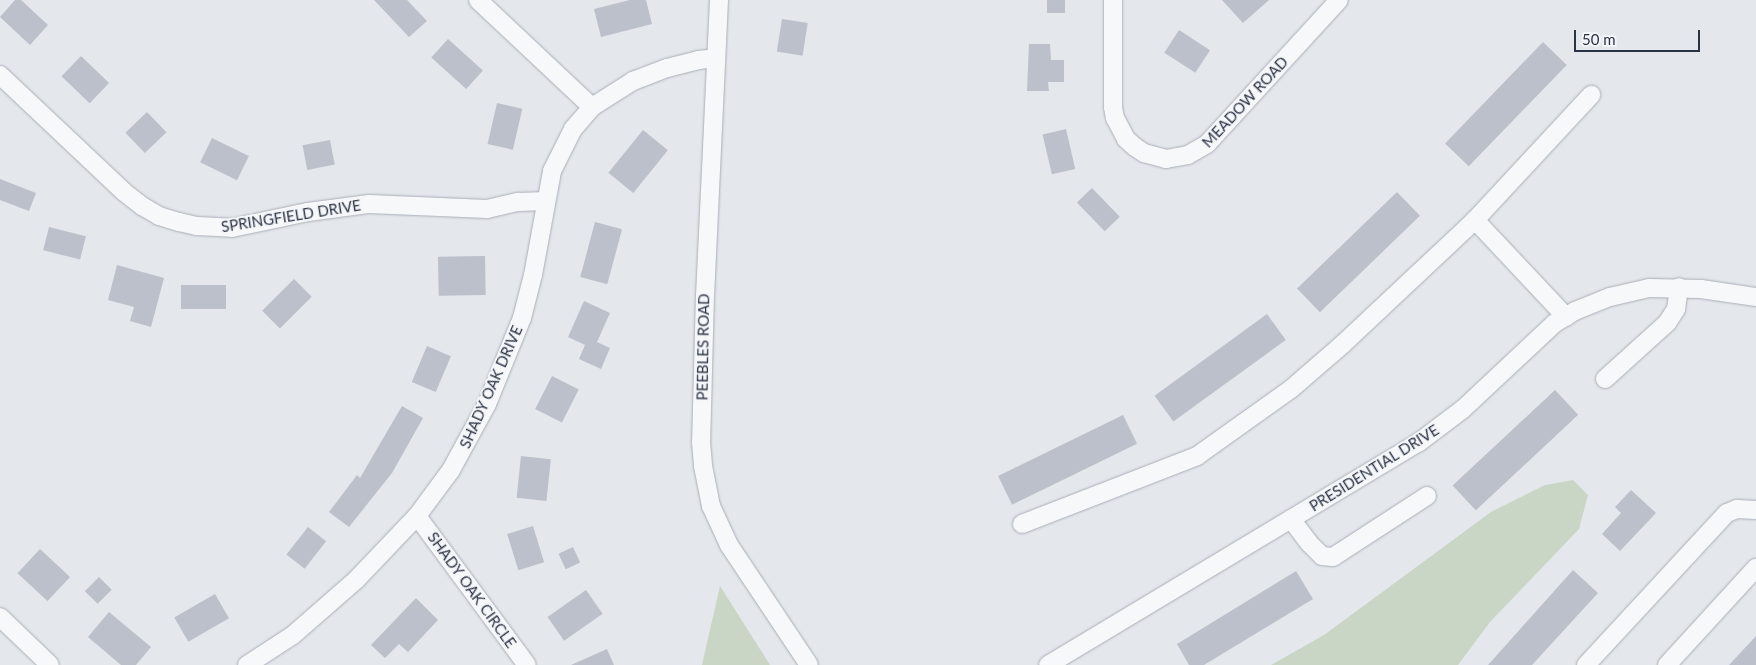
<!DOCTYPE html>
<style>
body{margin:0}
#map{position:relative;width:1756px;height:665px;overflow:hidden;background:#e4e7ec;font-family:Lato,sans-serif}
div>[style]{position:absolute}
[style*='--x']{left:calc(var(--x)*1px);top:calc(var(--y)*1px);width:calc(var(--w)*1px);rotate:calc(var(--a)*1deg)}
.green>*{inset:0;background:#c9d6c5}
.building>*{inset:0;background:#bbc0ca;transform-origin:0 0}
.roads{filter:drop-shadow(0 0 1px #a9aeb7) drop-shadow(0 0 1px #a9aeb7)}
.minor>*{height:18px;margin:-9px;padding:0 9px;transform-origin:9px;border-radius:9px;background:#f7f8fa}
span{translate:-50% -50%;white-space:nowrap;text-align:center;line-height:1.15;-webkit-text-stroke:4px #f4f6f9;paint-order:stroke}
.street-label{font-size:15px;color:#2b3445}
.scale{position:absolute;left:1574px;top:30px;width:126px;height:22px;box-sizing:border-box;border:2px solid #2b3445;border-top:0;padding-left:6px;font-size:15px;line-height:18px;white-space:nowrap;color:#2b3445;-webkit-text-stroke:4px #f4f6f9;paint-order:stroke}
</style>
<div id="map">
<div class="green">
<div style="clip-path:polygon(1573px 480px,1588px 495px,1579px 529px,1490px 622px,1458px 665px,1271px 665px,1324px 635px,1491px 512px,1545px 485px)"></div>
<div style="clip-path:polygon(720px 586px,770px 665px,702px 665px)"></div>
</div>
<div class="building">
<div style="clip-path:polygon(15px 0,21px 0,48px 25px,30px 45px,0 17px)"></div>
<div style="clip-path:polygon(374px 0,407px 0,427px 21px,409px 37px)"></div>
<div style="clip-path:polygon(630px 0,646px 0,652px 24px,601px 37px,594px 9px)"></div>
<div style="left:1047px;top:0;width:18px;height:13px"></div>
<div style="clip-path:polygon(1222px 0,1269px 0,1243px 23px)"></div>
<div style="left:782px;top:19px;width:26px;height:33px;rotate:9deg"></div>
<div style="left:1179px;top:30px;width:37px;height:27px;rotate:33deg"></div>
<div style="left:448px;top:39px;width:47px;height:25px;rotate:42deg"></div>
<div style="left:1543px;top:42px;width:33px;height:141px;rotate:44deg"></div>
<div style="clip-path:polygon(1029px 44px,1050px 44px,1051px 60px,1064px 60px,1064px 82px,1048px 82px,1049px 91px,1027px 91px)"></div>
<div style="left:81px;top:56px;width:39px;height:28px;rotate:44deg"></div>
<div style="left:497px;top:103px;width:26px;height:42px;rotate:13deg"></div>
<div style="left:147px;top:112px;width:28px;height:30px;rotate:46deg"></div>
<div style="left:1066px;top:129px;width:41px;height:24px;rotate:77deg"></div>
<div style="left:643px;top:130px;width:32px;height:55px;rotate:39deg"></div>
<div style="left:212px;top:138px;width:41px;height:27px;rotate:26deg"></div>
<div style="left:330px;top:140px;width:25px;height:28px;rotate:79deg"></div>
<div style="clip-path:polygon(0 179px,36px 193px,29px 211px,0 200px)"></div>
<div style="left:1092px;top:188px;width:40px;height:21px;rotate:46deg"></div>
<div style="left:1397px;top:192px;width:33px;height:139px;rotate:46deg"></div>
<div style="left:595px;top:222px;width:28px;height:57px;rotate:15deg"></div>
<div style="left:49px;top:227px;width:38px;height:24px;rotate:14deg"></div>
<div style="left:485px;top:256px;width:39px;height:47px;rotate:89deg"></div>
<div style="clip-path:polygon(117px 265px,164px 278px,151px 327px,130px 321px,134px 307px,108px 300px)"></div>
<div style="left:294px;top:279px;width:25px;height:45px;rotate:45deg"></div>
<div style="left:181px;top:285px;width:45px;height:24px"></div>
<div style="clip-path:polygon(584px 301px,610px 313px,597px 342px,610px 348px,601px 369px,579px 359px,585px 345px,568px 337px)"></div>
<div style="left:1267px;top:314px;width:32px;height:139px;rotate:54deg"></div>
<div style="left:427px;top:346px;width:26px;height:39px;rotate:23deg"></div>
<div style="left:552px;top:376px;width:30px;height:37px;rotate:27deg"></div>
<div style="left:1555px;top:390px;width:34px;height:140px;rotate:47deg"></div>
<div style="clip-path:polygon(402px 406px,423px 418px,392px 473px,349px 527px,329px 512px,357px 475px,360px 478px)"></div>
<div style="left:1123px;top:415px;width:32px;height:139px;rotate:64deg"></div>
<div style="left:521px;top:456px;width:30px;height:42px;rotate:6deg"></div>
<div style="clip-path:polygon(1631px 490px,1656px 513px,1620px 551px,1602px 534px,1621px 513px,1615px 507px)"></div>
<div style="left:533px;top:526px;width:38px;height:27px;rotate:73deg"></div>
<div style="left:308px;top:527px;width:23px;height:35px;rotate:38deg"></div>
<div style="left:573px;top:547px;width:17px;height:16px;rotate:65deg"></div>
<div style="left:40px;top:549px;width:41px;height:33px;rotate:43deg"></div>
<div style="clip-path:polygon(1573px 570px,1598px 593px,1532px 665px,1488px 665px)"></div>
<div style="clip-path:polygon(1296px 571px,1313px 599px,1204px 665px,1189px 665px,1177px 644px)"></div>
<div style="left:99px;top:577px;width:18px;height:20px;rotate:45deg"></div>
<div style="left:586px;top:590px;width:29px;height:47px;rotate:55deg"></div>
<div style="left:215px;top:594px;width:28px;height:47px;rotate:60deg"></div>
<div style="clip-path:polygon(416px 598px,438px 620px,408px 652px,399px 644px,385px 658px,371px 645px)"></div>
<div style="clip-path:polygon(109px 612px,151px 647px,136px 665px,121px 665px,88px 637px)"></div>
<div style="clip-path:polygon(1756px 636px,1756px 665px,1729px 665px)"></div>
<div style="clip-path:polygon(607px 649px,614px 665px,571px 665px)"></div>
</div>
<div class="roads">
<div class="minor">
<div style="--x:478;--y:0;--w:156;--a:43.2"></div>
<div style="--x:719;--y:0;--w:294;--a:92.7"></div>
<div style="--x:705;--y:294;--w:148;--a:91.5"></div>
<div style="--x:701;--y:442;--w:24;--a:85"></div>
<div style="--x:703;--y:466;--w:41;--a:78.7"></div>
<div style="--x:711;--y:506;--w:43;--a:65.2"></div>
<div style="--x:729;--y:545;--w:144;--a:56.3"></div>
<div style="--x:1113;--y:0;--w:107;--a:90"></div>
<div style="--x:1113;--y:107;--w:11;--a:80"></div>
<div style="--x:1115;--y:118;--w:24;--a:62"></div>
<div style="--x:1126;--y:139;--w:12;--a:42"></div>
<div style="--x:1135;--y:147;--w:11;--a:34"></div>
<div style="--x:1144;--y:153;--w:23;--a:15"></div>
<div style="--x:1166;--y:159;--w:22;--a:-10"></div>
<div style="--x:1188;--y:155;--w:22;--a:-30"></div>
<div style="--x:1207;--y:144;--w:195;--a:-47.5"></div>
<div style="--x:0;--y:75;--w:170;--a:43.3"></div>
<div style="--x:124;--y:192;--w:23;--a:38"></div>
<div style="--x:142;--y:206;--w:20;--a:30"></div>
<div style="--x:159;--y:216;--w:21;--a:17"></div>
<div style="--x:179;--y:222;--w:18;--a:13"></div>
<div style="--x:197;--y:226;--w:35;--a:3"></div>
<div style="--x:232;--y:228;--w:78;--a:-11.9"></div>
<div style="--x:308;--y:212;--w:62;--a:-7.5"></div>
<div style="--x:369;--y:204;--w:118;--a:2.4"></div>
<div style="--x:487;--y:209;--w:32;--a:-13"></div>
<div style="--x:518;--y:202;--w:28;--a:-2"></div>
<div style="--x:1475;--y:220;--w:133;--a:46.8"></div>
<div style="--x:1605;--y:379;--w:84;--a:-42.1"></div>
<div style="--x:1667;--y:323;--w:17;--a:-57"></div>
<div style="--x:1676;--y:309;--w:22;--a:-82"></div>
<div style="--x:417;--y:516;--w:185;--a:53.6"></div>
<div style="--x:1291;--y:519;--w:30;--a:53"></div>
<div style="--x:1309;--y:543;--w:18;--a:45"></div>
<div style="--x:1322;--y:556;--w:11;--a:5"></div>
<div style="--x:1333;--y:557;--w:112;--a:-33"></div>
<div style="--x:1022;--y:524;--w:188;--a:-21.2"></div>
<div style="--x:1197;--y:456;--w:115;--a:-35.5"></div>
<div style="--x:1291;--y:389;--w:69;--a:-40.9"></div>
<div style="--x:1343;--y:344;--w:181;--a:-43.2"></div>
<div style="--x:1475;--y:220;--w:171;--a:-47.1"></div>
<div style="--x:0;--y:617;--w:69;--a:43.8"></div>
<div style="--x:247;--y:665;--w:55;--a:-33.1"></div>
<div style="--x:293;--y:635;--w:84;--a:-41.1"></div>
<div style="--x:356;--y:580;--w:88;--a:-46.4"></div>
<div style="--x:417;--y:516;--w:57;--a:-53.5"></div>
<div style="--x:451;--y:470;--w:75;--a:-61.4"></div>
<div style="--x:487;--y:404;--w:93;--a:-67.9"></div>
<div style="--x:522;--y:318;--w:44;--a:-75.7"></div>
<div style="--x:533;--y:275;--w:106;--a:-79.6"></div>
<div style="--x:552;--y:171;--w:47;--a:-63.4"></div>
<div style="--x:573;--y:129;--w:29;--a:-49"></div>
<div style="--x:592;--y:107;--w:49;--a:-32.4"></div>
<div style="--x:633;--y:81;--w:36;--a:-21"></div>
<div style="--x:667;--y:68;--w:32;--a:-14"></div>
<div style="--x:698;--y:60;--w:18;--a:-6"></div>
<div style="--x:1048;--y:665;--w:431;--a:-31"></div>
<div style="--x:1418;--y:443;--w:56;--a:-37.1"></div>
<div style="--x:1463;--y:409;--w:126;--a:-43.1"></div>
<div style="--x:1555;--y:323;--w:23;--a:-31"></div>
<div style="--x:1575;--y:311;--w:38;--a:-22"></div>
<div style="--x:1610;--y:297;--w:40;--a:-13"></div>
<div style="--x:1649;--y:288;--w:52;--a:1.1"></div>
<div style="--x:1701;--y:289;--w:56;--a:8.3"></div>
<div style="--x:1586;--y:665;--w:207;--a:-47.2"></div>
<div style="--x:1727;--y:513;--w:11;--a:-22"></div>
<div style="--x:1737;--y:509;--w:19;--a:3"></div>
<div style="--x:1667;--y:665;--w:132;--a:-47.5"></div>
</div>
</div>
<div class="street-label">
<span style="left:1245px;top:102px;rotate:-47deg">MEADOW ROAD</span>
<span style="left:291px;top:216px;rotate:-9deg">SPRINGFIELD DRIVE</span>
<span style="left:703px;top:347px;rotate:-89deg">PEEBLES ROAD</span>
<span style="left:491px;top:387px;rotate:-66deg">SHADY OAK DRIVE</span>
<span style="left:1374px;top:468px;rotate:-32deg">PRESIDENTIAL DRIVE</span>
<span style="left:472px;top:590px;rotate:54deg">SHADY OAK CIRCLE</span>
</div>
<div class="scale">50 m</div>
</div>
